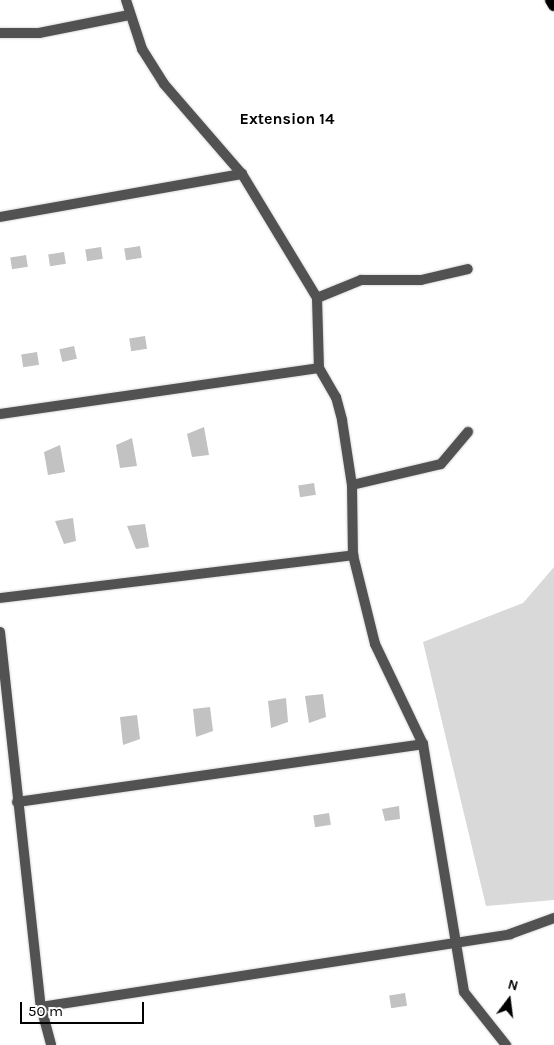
<!DOCTYPE html>
<style>
body{margin:0}
#map{position:relative;width:554px;height:1045px;overflow:hidden;background:#fff;font-family:Karla,sans-serif}
div>[style]{position:absolute}
[style*='--x']{left:calc(var(--x)*1px);top:calc(var(--y)*1px);width:calc(var(--w)*1px);rotate:calc(var(--a)*1deg)}
.green>*{inset:0;background:#d9d9d9}
.building>*{inset:0;background:#c2c2c2;transform-origin:0 0}
.roads{filter:drop-shadow(0 0 1px #dbdbdb) drop-shadow(0 0 1px #dbdbdb)}
.minor>*{height:10px;margin:-5px;padding:0 5px;transform-origin:5px;border-radius:5px;background:#525252}
.primary>*{height:12px;margin:-6px;padding:0 6px;transform-origin:6px;border-radius:6px;background:#000}
span{translate:-50% -50%;white-space:nowrap;text-align:center;line-height:1.15;-webkit-text-stroke:5px #fff;paint-order:stroke}
.neighbourhood-label{font-size:16px;color:#000;font-weight:700}
.north{position:absolute;left:484px;top:975px;width:50px;height:50px;-webkit-text-stroke:4px #fff;paint-order:stroke;rotate:15deg;font-size:14px;font-weight:700;line-height:20px;text-align:center;color:#000}
.north::after{content:'';display:block;margin:auto;width:18px;height:22px;background:#000;clip-path:polygon(50% 0,100% 100%,50% 72%,0 100%)}
.scale{position:absolute;left:20px;top:1002px;width:124px;height:22px;box-sizing:border-box;border:2px solid #000;border-top:0;padding-left:6px;font-size:15px;line-height:18px;white-space:nowrap;color:#000;-webkit-text-stroke:4px #fff;paint-order:stroke}
</style>
<div id="map">
<div class="green">
<div style="clip-path:polygon(554px 567px,554px 900px,486px 906px,423px 642px,523px 603px)"></div>
</div>
<div class="building">
<div style="left:140px;top:246px;width:12px;height:16px;rotate:81deg"></div>
<div style="left:101px;top:247px;width:12px;height:16px;rotate:81deg"></div>
<div style="left:64px;top:252px;width:12px;height:16px;rotate:81deg"></div>
<div style="left:26px;top:255px;width:12px;height:16px;rotate:81deg"></div>
<div style="left:145px;top:336px;width:13px;height:16px;rotate:81deg"></div>
<div style="left:74px;top:346px;width:13px;height:15px;rotate:77deg"></div>
<div style="left:37px;top:352px;width:13px;height:16px;rotate:81deg"></div>
<div style="clip-path:polygon(204px 427px,209px 455px,192px 457px,187px 434px)"></div>
<div style="clip-path:polygon(132px 438px,137px 466px,120px 468px,116px 445px)"></div>
<div style="clip-path:polygon(60px 445px,65px 472px,48px 475px,44px 452px)"></div>
<div style="left:314px;top:483px;width:12px;height:16px;rotate:81deg"></div>
<div style="clip-path:polygon(73px 518px,76px 541px,64px 544px,55px 521px)"></div>
<div style="clip-path:polygon(145px 524px,149px 547px,136px 549px,127px 526px)"></div>
<div style="clip-path:polygon(323px 694px,326px 717px,309px 723px,305px 696px)"></div>
<div style="clip-path:polygon(286px 698px,288px 722px,271px 728px,268px 701px)"></div>
<div style="clip-path:polygon(210px 707px,213px 731px,196px 737px,193px 709px)"></div>
<div style="clip-path:polygon(137px 715px,140px 739px,123px 745px,120px 717px)"></div>
<div style="clip-path:polygon(399px 806px,400px 819px,385px 821px,382px 809px)"></div>
<div style="left:329px;top:813px;width:12px;height:16px;rotate:81deg"></div>
<div style="left:405px;top:993px;width:13px;height:16px;rotate:81deg"></div>
</div>
<div class="roads">
<div class="minor">
<div style="--x:126;--y:0;--w:52;--a:71.9"></div>
<div style="--x:142;--y:49;--w:41;--a:57.8"></div>
<div style="--x:164;--y:84;--w:119;--a:49.1"></div>
<div style="--x:242;--y:174;--w:145;--a:58.8"></div>
<div style="--x:317;--y:298;--w:70;--a:88.4"></div>
<div style="--x:319;--y:368;--w:34;--a:60"></div>
<div style="--x:336;--y:397;--w:24;--a:75"></div>
<div style="--x:342;--y:420;--w:66;--a:81.3"></div>
<div style="--x:352;--y:485;--w:70;--a:89.2"></div>
<div style="--x:353;--y:555;--w:92;--a:76.1"></div>
<div style="--x:375;--y:644;--w:111;--a:64.4"></div>
<div style="--x:423;--y:744;--w:251;--a:80.6"></div>
<div style="--x:464;--y:992;--w:68;--a:51.6"></div>
<div style="--x:0;--y:33;--w:39;--a:0"></div>
<div style="--x:39;--y:33;--w:92;--a:-11.3"></div>
<div style="--x:0;--y:217;--w:246;--a:-10.1"></div>
<div style="--x:317;--y:298;--w:48;--a:-22.2"></div>
<div style="--x:361;--y:280;--w:60;--a:0"></div>
<div style="--x:421;--y:280;--w:48;--a:-13.2"></div>
<div style="--x:0;--y:414;--w:322;--a:-8.2"></div>
<div style="--x:352;--y:485;--w:91;--a:-13.3"></div>
<div style="--x:441;--y:464;--w:42;--a:-49.8"></div>
<div style="--x:0;--y:598;--w:356;--a:-6.9"></div>
<div style="--x:0;--y:632;--w:377;--a:83.8"></div>
<div style="--x:41;--y:1007;--w:39;--a:75"></div>
<div style="--x:17;--y:802;--w:410;--a:-8.1"></div>
<div style="--x:41;--y:1007;--w:475;--a:-8.8"></div>
<div style="--x:510;--y:934;--w:47;--a:-20"></div>
</div>
<div class="primary">
<div style="--x:551;--y:0;--w:6;--a:59"></div>
</div>
</div>
<div class="neighbourhood-label">
<span style="left:287px;top:119px">Extension 14</span>
</div>
<div class="north">N</div>
<div class="scale">50 m</div>
</div>
